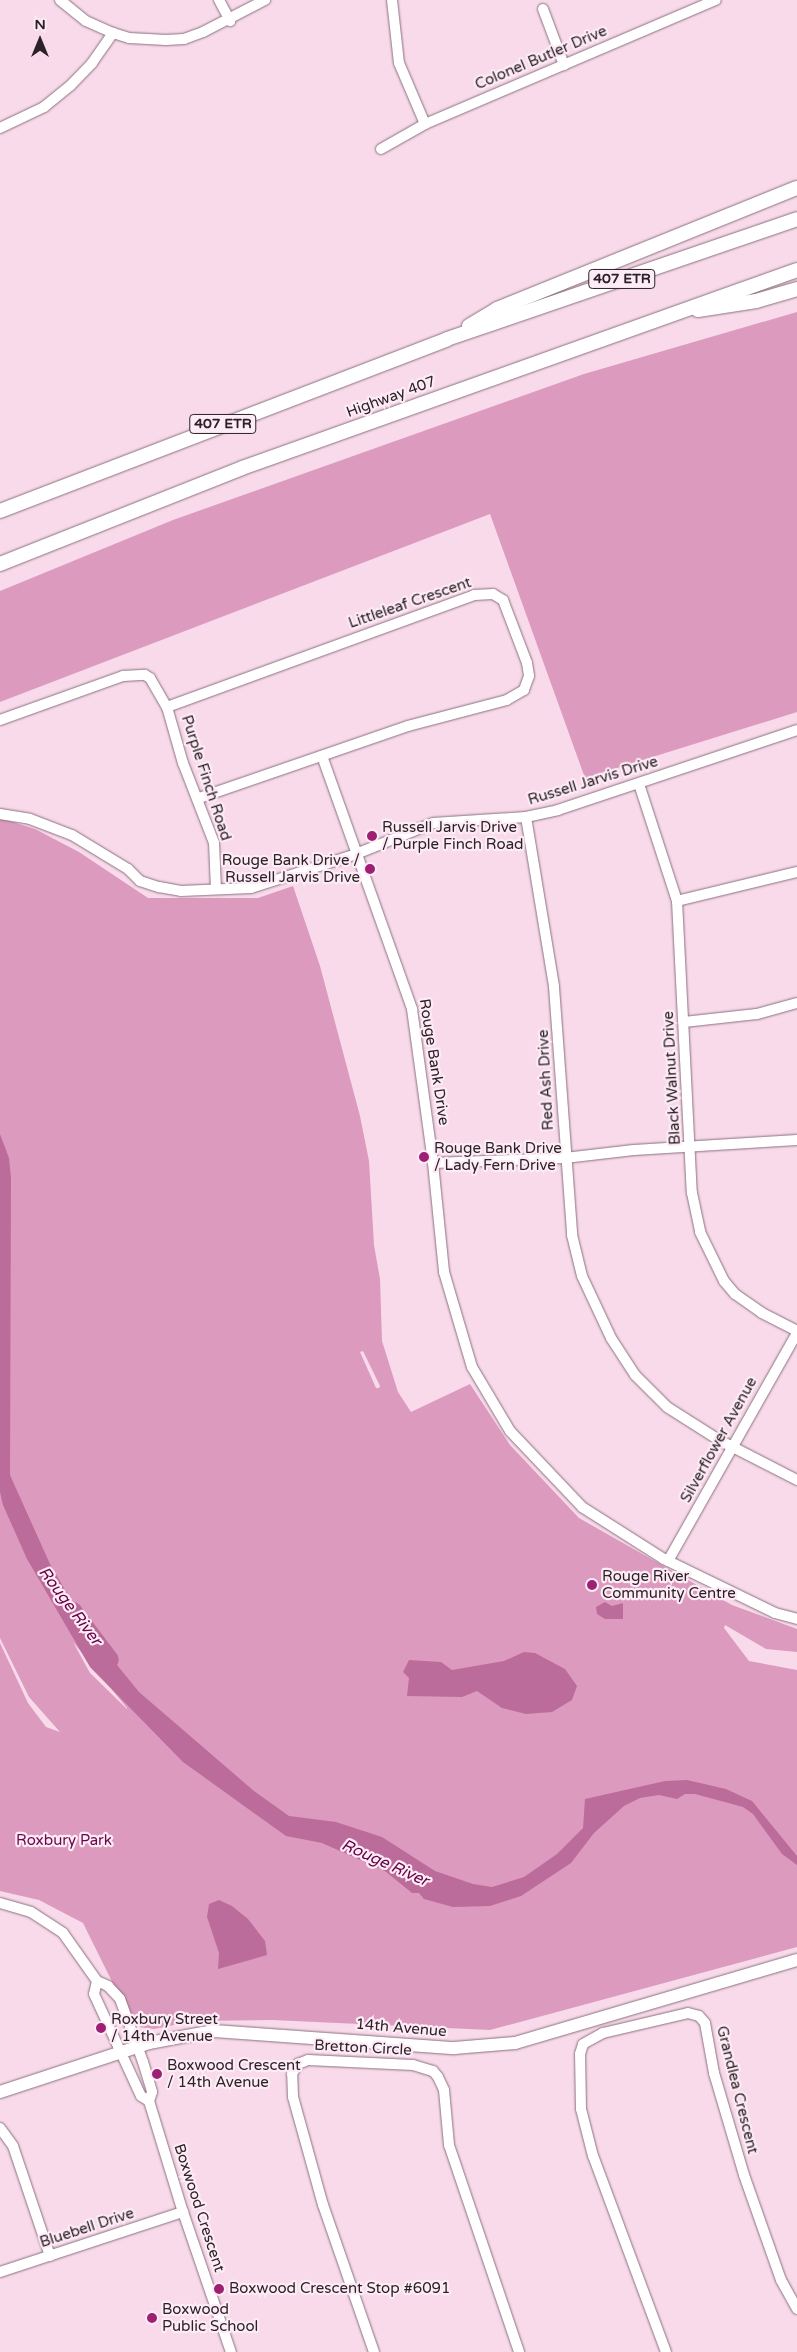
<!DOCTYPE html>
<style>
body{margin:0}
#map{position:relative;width:797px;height:2352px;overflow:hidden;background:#f8daea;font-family:"Varela Round",sans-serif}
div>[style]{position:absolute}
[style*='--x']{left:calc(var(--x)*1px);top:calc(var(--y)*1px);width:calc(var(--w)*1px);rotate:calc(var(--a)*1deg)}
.green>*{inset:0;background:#dc9abe}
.water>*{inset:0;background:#bc6c9a}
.river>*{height:18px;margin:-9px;padding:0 9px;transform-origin:9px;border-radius:9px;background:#bc6c9a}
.roads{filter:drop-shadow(0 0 1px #8b717e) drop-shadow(0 0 1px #8b717e)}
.minor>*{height:10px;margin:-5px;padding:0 5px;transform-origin:5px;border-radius:5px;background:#fff}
.major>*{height:12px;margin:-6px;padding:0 6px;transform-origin:6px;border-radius:6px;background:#fff}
.highway>*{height:14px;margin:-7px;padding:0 7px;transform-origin:7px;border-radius:7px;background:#fff}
.dots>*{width:14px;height:14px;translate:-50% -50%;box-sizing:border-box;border:2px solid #fdebf5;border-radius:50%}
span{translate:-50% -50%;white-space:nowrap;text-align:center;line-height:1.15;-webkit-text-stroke:4.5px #fdebf5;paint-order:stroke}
.shield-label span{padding:1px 4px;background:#fdebf5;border:1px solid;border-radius:4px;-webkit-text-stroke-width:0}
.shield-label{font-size:14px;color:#2b2126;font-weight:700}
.street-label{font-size:15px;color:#2b2126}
.poi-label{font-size:15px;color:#2b2126}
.left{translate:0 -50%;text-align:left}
.right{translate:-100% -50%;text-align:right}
.park-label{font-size:15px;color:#6c054c}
.water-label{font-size:16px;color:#660047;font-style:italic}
.north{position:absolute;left:15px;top:15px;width:50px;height:50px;-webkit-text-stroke:4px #fdebf5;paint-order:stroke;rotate:0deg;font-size:14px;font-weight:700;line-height:20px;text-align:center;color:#2b2126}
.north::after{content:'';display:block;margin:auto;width:18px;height:22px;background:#2b2126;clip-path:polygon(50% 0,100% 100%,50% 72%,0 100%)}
</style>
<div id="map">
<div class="green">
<div style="clip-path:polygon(797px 312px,797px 712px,585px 778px,490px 514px,0 702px,0 591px,173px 520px,584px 374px)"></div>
<div style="clip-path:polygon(evenodd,0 818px,35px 829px,79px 852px,148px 898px,258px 898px,293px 886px,320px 966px,360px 1116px,369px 1161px,374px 1245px,380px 1279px,382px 1341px,398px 1392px,411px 1412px,470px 1384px,510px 1445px,579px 1518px,732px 1605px,797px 1629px,797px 1652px,766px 1649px,725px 1625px,724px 1628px,749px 1661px,797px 1670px,797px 1947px,490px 2030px,272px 2020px,193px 2021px,154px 2029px,139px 2027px,166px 2016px,133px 2024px,83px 1923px,39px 1900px,0 1891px,0 1643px,28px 1703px,46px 1727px,60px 1732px,29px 1697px,0 1638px,0 818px,363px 1351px,380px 1386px,379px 1388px,376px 1388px,360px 1352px,363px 1351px,0 818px,73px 1642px,127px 1708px,127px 1709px,90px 1673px,73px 1642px)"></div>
</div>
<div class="water">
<div style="clip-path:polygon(0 1134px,9px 1158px,11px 1178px,10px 1475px,50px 1564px,87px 1628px,139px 1692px,254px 1791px,289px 1816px,336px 1822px,382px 1837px,435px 1871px,473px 1884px,492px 1887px,524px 1877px,557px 1854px,583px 1828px,585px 1799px,665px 1781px,687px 1780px,726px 1789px,752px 1801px,797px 1856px,797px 1865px,782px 1854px,753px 1814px,743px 1807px,695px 1794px,685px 1794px,677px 1799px,659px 1795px,640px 1798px,624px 1806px,594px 1833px,571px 1863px,521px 1896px,490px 1906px,453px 1907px,424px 1899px,419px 1893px,412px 1893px,385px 1871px,322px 1843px,286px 1836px,183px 1762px,90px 1667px,27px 1559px,3px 1505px,0 1492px)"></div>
<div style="clip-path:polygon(605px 1602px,612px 1606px,623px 1603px,623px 1619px,605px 1619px,597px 1614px,596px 1607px)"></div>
<div style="clip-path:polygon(524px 1652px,535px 1653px,565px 1669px,577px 1686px,572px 1700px,552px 1712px,526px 1714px,502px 1708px,477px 1691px,462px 1697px,407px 1696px,409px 1678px,403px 1672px,409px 1660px,441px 1662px,452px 1670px,504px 1661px)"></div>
<div style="clip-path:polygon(219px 1900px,232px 1906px,248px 1919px,265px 1941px,267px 1955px,218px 1969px,219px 1953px,207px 1917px,209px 1904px)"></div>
</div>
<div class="river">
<div style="--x:73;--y:1611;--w:61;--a:52.9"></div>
</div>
<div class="roads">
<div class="minor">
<div style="--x:60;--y:0;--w:33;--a:39"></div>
<div style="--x:86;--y:21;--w:30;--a:24"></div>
<div style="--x:113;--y:33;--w:17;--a:17"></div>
<div style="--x:129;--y:38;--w:37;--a:3"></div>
<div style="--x:166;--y:40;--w:18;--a:-3"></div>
<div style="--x:184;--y:39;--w:20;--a:-20"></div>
<div style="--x:203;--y:32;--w:70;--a:-27.3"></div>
<div style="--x:219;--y:0;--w:24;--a:62"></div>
<div style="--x:392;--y:0;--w:63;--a:83.7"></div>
<div style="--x:399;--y:63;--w:66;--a:66.9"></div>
<div style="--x:543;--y:9;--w:60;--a:69.4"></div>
<div style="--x:0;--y:128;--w:49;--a:-25.5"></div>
<div style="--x:44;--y:107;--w:33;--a:-39"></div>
<div style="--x:70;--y:86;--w:32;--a:-46"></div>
<div style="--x:92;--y:63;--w:37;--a:-55"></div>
<div style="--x:381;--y:149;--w:51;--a:-29.6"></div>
<div style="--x:425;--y:124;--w:316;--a:-23.1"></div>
<div style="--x:167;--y:707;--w:327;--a:-20"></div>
<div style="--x:474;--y:595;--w:19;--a:-3"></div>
<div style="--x:493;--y:594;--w:12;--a:31"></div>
<div style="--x:503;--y:600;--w:67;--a:69.1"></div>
<div style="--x:527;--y:663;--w:13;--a:81"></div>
<div style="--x:529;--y:676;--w:15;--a:110"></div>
<div style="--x:524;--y:690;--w:20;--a:150"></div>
<div style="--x:507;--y:700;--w:102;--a:165.3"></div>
<div style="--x:408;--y:726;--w:221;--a:161"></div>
<div style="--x:0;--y:720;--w:131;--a:-19.7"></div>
<div style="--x:123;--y:676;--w:22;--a:-3"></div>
<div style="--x:145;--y:675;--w:6;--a:31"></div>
<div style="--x:150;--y:678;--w:34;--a:60"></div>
<div style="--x:167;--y:707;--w:58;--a:74.1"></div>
<div style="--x:183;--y:763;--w:86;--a:68.8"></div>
<div style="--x:214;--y:843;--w:45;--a:87.5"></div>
<div style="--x:322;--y:756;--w:269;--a:70.4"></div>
<div style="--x:412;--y:1009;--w:155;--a:82.2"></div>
<div style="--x:433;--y:1163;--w:110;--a:84.2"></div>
<div style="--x:444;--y:1272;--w:99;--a:73.6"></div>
<div style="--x:472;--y:1367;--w:74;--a:59.3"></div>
<div style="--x:510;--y:1431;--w:105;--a:46.5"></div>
<div style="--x:582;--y:1507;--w:97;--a:32.4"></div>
<div style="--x:664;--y:1559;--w:123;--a:25.9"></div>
<div style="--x:775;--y:1613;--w:23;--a:15"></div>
<div style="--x:639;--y:784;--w:123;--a:72"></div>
<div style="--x:677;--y:901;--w:292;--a:87.1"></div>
<div style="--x:692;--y:1193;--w:40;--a:78"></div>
<div style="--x:700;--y:1232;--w:55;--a:63.9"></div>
<div style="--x:724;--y:1281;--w:17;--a:50"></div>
<div style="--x:735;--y:1294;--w:33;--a:35"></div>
<div style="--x:762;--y:1313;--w:39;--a:27"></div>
<div style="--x:0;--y:814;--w:30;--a:9"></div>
<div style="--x:30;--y:819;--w:45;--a:20.9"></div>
<div style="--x:72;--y:835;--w:66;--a:31.3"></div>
<div style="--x:128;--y:869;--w:17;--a:45"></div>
<div style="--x:140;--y:881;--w:20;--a:18"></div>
<div style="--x:159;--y:887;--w:22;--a:10"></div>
<div style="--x:181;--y:891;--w:70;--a:-2.5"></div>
<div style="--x:251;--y:888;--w:110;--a:-17.9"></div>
<div style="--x:356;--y:854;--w:83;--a:-21.9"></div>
<div style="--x:433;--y:823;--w:93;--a:-3.7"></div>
<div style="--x:526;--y:817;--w:33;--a:-12"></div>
<div style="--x:558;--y:810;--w:252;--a:-18.5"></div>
<div style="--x:526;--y:817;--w:172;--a:80.6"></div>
<div style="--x:554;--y:987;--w:249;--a:85.8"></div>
<div style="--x:572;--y:1235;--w:42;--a:76.3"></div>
<div style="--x:582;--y:1276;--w:68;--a:64.9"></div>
<div style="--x:611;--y:1338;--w:44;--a:57"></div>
<div style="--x:635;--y:1375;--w:45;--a:45"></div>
<div style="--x:667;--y:1407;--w:62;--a:32.4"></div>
<div style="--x:719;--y:1440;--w:88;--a:27.1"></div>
<div style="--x:677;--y:901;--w:123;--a:-13.6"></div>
<div style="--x:684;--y:1022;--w:73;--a:-6.3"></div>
<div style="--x:757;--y:1014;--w:41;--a:-15.4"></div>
<div style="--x:433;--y:1163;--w:132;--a:-2.2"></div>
<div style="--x:565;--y:1158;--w:69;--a:-6.6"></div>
<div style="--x:634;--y:1150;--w:163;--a:-3.5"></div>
<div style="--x:668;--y:1561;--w:262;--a:-60.5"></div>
<div style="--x:0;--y:1903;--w:32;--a:16"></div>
<div style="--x:31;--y:1912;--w:38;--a:33"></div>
<div style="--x:63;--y:1933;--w:59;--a:54.7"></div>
<div style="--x:97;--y:1981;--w:12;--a:24"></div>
<div style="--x:108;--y:1986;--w:18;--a:47"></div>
<div style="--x:120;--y:1999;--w:67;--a:69.9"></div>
<div style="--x:143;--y:2062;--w:31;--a:73"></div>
<div style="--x:152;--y:2092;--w:9;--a:108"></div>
<div style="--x:149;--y:2101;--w:116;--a:73"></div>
<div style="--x:183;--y:2212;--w:148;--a:71.1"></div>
<div style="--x:97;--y:1981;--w:13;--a:103"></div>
<div style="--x:94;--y:1994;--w:112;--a:65.3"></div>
<div style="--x:141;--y:2096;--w:9;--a:32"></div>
<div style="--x:0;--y:2128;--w:22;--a:54"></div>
<div style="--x:13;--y:2146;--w:116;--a:71.4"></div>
<div style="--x:0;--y:2272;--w:193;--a:-18.2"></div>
<div style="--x:374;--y:2352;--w:156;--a:-109.1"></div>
<div style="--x:323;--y:2205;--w:112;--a:-105.5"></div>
<div style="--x:293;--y:2097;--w:23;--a:-92"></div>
<div style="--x:292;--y:2074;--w:12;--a:-59"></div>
<div style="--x:298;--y:2064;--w:11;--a:-22"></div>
<div style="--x:308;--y:2060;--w:105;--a:2.7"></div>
<div style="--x:413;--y:2065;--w:21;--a:17"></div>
<div style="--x:433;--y:2071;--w:8;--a:50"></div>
<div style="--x:438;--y:2077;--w:14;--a:65"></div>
<div style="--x:444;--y:2090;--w:55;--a:84.8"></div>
<div style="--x:449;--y:2145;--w:219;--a:71.3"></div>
<div style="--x:666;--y:2352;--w:209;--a:-110.4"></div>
<div style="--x:593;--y:2156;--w:49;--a:-104.3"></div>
<div style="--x:581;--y:2109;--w:55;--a:-91"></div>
<div style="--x:580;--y:2054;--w:10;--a:-73"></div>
<div style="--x:583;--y:2044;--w:23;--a:-29"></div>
<div style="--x:603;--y:2033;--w:87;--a:-13.2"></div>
<div style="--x:688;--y:2013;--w:11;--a:15"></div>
<div style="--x:699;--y:2016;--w:9;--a:49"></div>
<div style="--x:705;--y:2023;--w:51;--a:79.8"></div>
<div style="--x:714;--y:2073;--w:106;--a:73.6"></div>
<div style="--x:744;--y:2175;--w:111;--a:70.6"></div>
<div style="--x:781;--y:2280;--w:33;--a:61"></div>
</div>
<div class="major">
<div style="--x:0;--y:2092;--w:157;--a:-18.2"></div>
<div style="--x:149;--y:2043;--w:66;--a:-10.5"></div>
<div style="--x:214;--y:2031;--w:241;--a:4.1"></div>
<div style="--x:454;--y:2048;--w:61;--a:-4.7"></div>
<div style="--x:515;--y:2043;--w:294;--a:-16.4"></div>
</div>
<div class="highway">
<div style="--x:698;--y:310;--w:59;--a:-8.8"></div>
<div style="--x:756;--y:301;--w:43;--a:-16.3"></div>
<div style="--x:469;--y:326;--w:33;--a:-31"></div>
<div style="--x:497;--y:309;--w:323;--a:-22"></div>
<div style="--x:0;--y:511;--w:479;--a:-21"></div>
<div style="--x:447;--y:339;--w:370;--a:-18.9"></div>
<div style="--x:0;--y:564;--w:260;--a:-21.6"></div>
<div style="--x:242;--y:468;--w:589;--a:-19.63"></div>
</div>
</div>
<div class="dots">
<div style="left:372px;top:836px;background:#9e2074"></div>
<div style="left:370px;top:869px;background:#9e2074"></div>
<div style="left:424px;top:1157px;background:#9e2074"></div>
<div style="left:592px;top:1585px;background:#9e2074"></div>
<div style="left:101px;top:2028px;background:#9e2074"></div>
<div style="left:157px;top:2074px;background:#9e2074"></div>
<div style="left:219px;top:2289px;background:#9e2074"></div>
<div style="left:152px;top:2318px;background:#9e2074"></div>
</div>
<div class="shield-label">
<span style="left:622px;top:279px">407 ETR</span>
<span style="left:223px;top:424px">407 ETR</span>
</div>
<div class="street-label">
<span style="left:541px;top:58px;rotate:-23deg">Colonel Butler Drive</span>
<span style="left:391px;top:397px;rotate:-20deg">Highway 407</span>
<span style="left:410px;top:603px;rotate:-19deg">Littleleaf Crescent</span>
<span style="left:206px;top:778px;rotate:72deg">Purple Finch Road</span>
<span style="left:593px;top:781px;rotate:-17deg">Russell Jarvis Drive</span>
<span style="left:434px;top:1062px;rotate:81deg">Rouge Bank Drive</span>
<span style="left:672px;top:1078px;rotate:-93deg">Black Walnut Drive</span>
<span style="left:546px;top:1080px;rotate:-93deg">Red Ash Drive</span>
<span style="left:719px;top:1440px;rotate:-61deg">Silverflower Avenue</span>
<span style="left:401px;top:2028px;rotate:5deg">14th Avenue</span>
<span style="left:363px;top:2048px;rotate:3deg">Bretton Circle</span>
<span style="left:737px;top:2090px;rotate:76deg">Grandlea Crescent</span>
<span style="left:199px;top:2208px;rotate:72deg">Boxwood Crescent</span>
<span style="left:87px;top:2228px;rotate:-18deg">Bluebell Drive</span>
</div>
<div class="poi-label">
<span class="left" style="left:382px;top:836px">Russell Jarvis Drive<br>/ Purple Finch Road</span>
<span class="right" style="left:360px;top:869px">Rouge Bank Drive /<br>Russell Jarvis Drive</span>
<span class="left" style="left:434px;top:1157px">Rouge Bank Drive<br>/ Lady Fern Drive</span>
<span class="left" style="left:602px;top:1585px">Rouge River<br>Community Centre</span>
<span class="left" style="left:111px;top:2028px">Roxbury Street<br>/ 14th Avenue</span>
<span class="left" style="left:167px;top:2074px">Boxwood Crescent<br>/ 14th Avenue</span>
<span class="left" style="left:229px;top:2289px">Boxwood Crescent Stop #6091</span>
<span class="left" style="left:162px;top:2318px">Boxwood<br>Public School</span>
</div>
<div class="park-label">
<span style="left:64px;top:1841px">Roxbury Park</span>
</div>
<div class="water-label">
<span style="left:70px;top:1606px;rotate:53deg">Rouge River</span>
<span style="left:385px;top:1863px;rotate:24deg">Rouge River</span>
</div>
<div class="north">N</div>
</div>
